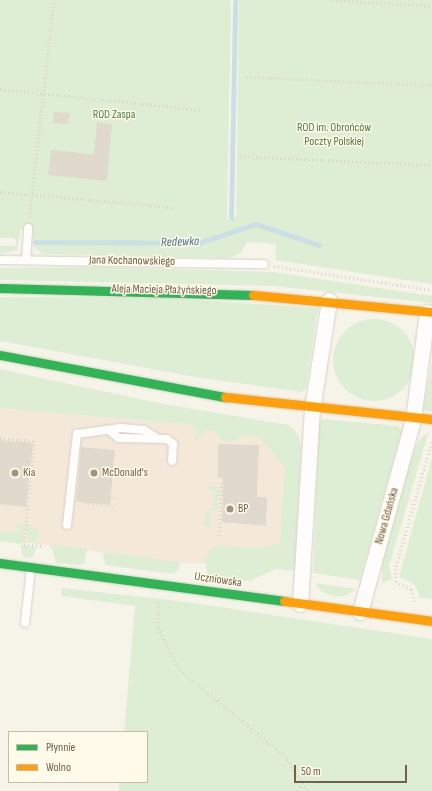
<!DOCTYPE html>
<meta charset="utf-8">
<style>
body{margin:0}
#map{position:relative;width:432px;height:791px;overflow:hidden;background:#f6f4e9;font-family:"Sofia Sans Condensed",sans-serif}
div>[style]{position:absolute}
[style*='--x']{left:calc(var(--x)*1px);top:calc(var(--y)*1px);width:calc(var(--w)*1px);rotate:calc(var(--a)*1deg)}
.commercial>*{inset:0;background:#f4e8d9}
.green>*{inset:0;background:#deeed4}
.round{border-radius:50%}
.stream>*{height:4.5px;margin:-2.25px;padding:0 2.25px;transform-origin:2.25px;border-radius:2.25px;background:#cbdfe6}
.building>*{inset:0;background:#e0dace;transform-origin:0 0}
.path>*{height:2.5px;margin-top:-1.25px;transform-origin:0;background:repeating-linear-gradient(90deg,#dad4cc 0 1px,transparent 0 4px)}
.roads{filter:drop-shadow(0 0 1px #d5d1c7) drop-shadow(0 0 1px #d5d1c7)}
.lane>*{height:8px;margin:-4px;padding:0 4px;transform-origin:4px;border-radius:4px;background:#fefdfc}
.street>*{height:15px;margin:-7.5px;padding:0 7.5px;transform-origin:7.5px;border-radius:7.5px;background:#fefdfc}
.fast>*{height:9px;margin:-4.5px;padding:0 4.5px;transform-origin:4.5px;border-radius:4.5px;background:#30b455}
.slow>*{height:9px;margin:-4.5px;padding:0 4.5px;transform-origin:4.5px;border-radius:4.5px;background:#ff9f0a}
.dots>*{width:11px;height:11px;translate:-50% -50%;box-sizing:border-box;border:2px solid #fffae9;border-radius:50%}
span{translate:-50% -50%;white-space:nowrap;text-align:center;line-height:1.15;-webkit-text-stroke:3px #fffae9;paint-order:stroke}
.park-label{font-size:12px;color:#4a7f44}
.street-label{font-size:12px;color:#746049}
.poi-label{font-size:12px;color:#746049}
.left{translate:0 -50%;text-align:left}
.water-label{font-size:13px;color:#46748e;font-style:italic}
.legend{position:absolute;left:8px;top:731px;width:140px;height:52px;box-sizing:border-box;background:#fffae9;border:1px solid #c7bca9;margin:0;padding:5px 7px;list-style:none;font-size:12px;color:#746049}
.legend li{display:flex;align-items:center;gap:8px;height:20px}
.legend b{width:20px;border:1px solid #c7bca9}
.scale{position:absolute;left:294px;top:765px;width:113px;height:18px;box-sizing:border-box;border:2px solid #746049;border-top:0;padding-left:5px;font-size:12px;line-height:14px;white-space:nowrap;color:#746049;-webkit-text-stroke:3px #fffae9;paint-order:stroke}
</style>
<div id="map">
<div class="commercial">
<div style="clip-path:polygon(0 408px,254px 430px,286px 443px,283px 549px,210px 563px,185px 563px,0 539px)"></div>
</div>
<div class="green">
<div style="clip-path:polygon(0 0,231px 0,227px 220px,236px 217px,239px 0,432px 0,432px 284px,275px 260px,276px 244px,247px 242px,241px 253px,229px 258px,42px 254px,33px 246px,33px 229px,21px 228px,17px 250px,0 254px,0 246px,15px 246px,16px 242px,15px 238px,0 238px)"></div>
<div style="clip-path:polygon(102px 267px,274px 272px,432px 296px,432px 303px,274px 286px,0 280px,0 268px)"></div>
<div style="clip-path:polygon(0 297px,163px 298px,318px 308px,306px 389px,302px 392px,201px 378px,0 341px)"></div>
<div class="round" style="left:333px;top:319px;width:82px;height:82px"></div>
<div style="clip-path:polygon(432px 360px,432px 412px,423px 410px)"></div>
<div style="clip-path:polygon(0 369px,153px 402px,288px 425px,298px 434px,301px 446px,295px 571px,275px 569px,250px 581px,212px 578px,207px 573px,205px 559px,213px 546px,263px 548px,280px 543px,285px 468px,259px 437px,240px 435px,238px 441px,222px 440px,214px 431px,205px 430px,195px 442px,194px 425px,0 408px)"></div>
<div style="clip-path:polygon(323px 419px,398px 426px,402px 430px,360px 580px,313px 573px,319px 421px)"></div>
<div style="clip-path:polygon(429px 431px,389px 566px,392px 579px,382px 583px,382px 562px,414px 450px,419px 440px)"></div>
<div style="clip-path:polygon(432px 458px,432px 599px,420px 598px,415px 585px,399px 577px)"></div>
<div style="clip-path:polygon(209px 486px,219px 486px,218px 511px,211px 511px,210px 530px,204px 525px,205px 509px,213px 509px,214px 491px,207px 490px)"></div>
<div style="clip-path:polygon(24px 523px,22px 545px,36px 547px,33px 557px,24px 558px,20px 544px,0 541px,0 531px,17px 533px,18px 524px)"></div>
<div style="clip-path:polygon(28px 523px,38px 530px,38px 543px,27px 542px)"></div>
<div style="clip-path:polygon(51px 545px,87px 549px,85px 561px,81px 565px,56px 563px)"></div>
<div style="clip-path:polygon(103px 552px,180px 562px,179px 569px,173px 574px,105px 565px)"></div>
<div style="clip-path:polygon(315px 583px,356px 589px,347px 595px,335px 597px,322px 592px)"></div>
<div style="clip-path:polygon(62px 588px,180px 601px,432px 639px,432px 791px,119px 791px,119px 782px,147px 782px,147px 732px,124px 732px,135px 606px,61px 596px)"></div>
</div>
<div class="stream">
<div style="--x:231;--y:218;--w:218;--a:-88.9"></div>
<div style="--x:35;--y:242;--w:164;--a:0.3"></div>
<div style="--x:199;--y:243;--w:60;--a:-18.4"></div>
<div style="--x:256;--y:224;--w:66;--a:18.4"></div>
</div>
<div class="building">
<div style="left:54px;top:112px;width:15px;height:11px;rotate:4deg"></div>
<div style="clip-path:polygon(97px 122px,112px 124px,107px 181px,48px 175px,51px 150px,94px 154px)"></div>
<div style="clip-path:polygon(0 440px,33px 443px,26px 507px,0 504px)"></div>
<div style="clip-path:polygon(218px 444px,259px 445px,257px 497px,267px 497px,266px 526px,222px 522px,223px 478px,218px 478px)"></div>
<div style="left:81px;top:447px;width:34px;height:55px;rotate:5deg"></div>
</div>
<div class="path">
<div style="--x:332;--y:0;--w:100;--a:3.4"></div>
<div style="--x:246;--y:77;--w:186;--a:2.5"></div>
<div style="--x:0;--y:89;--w:204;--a:5.9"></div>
<div style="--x:240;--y:156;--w:192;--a:2.7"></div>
<div style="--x:0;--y:192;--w:174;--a:5"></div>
<div style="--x:29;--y:218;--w:219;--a:-83.5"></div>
<div style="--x:274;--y:266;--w:160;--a:8.6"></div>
<div style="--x:0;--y:438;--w:35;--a:5"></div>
<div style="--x:35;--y:441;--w:104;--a:96.1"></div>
<div style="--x:24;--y:544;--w:20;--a:6"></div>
<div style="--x:110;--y:497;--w:5;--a:11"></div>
<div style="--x:85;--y:502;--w:29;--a:10"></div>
<div style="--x:219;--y:536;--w:56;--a:-88"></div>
<div style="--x:159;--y:602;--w:26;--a:92"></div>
<div style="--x:158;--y:628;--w:47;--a:62.4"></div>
<div style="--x:180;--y:670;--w:136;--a:39.3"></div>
<div style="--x:285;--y:756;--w:42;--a:56.7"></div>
<div style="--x:414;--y:602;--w:13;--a:-103"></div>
<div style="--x:411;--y:589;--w:17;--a:-155"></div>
<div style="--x:396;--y:582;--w:12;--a:-95"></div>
<div style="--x:395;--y:570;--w:135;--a:-74.1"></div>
<div style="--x:298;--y:791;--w:7;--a:-63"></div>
</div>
<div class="roads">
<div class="lane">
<div style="--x:0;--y:260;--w:264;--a:0.9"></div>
<div style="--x:26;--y:260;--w:32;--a:-86"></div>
<div style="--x:111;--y:432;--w:10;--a:37"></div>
<div style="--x:119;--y:438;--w:48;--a:1.2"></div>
<div style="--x:167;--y:439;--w:8;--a:40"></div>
<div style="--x:173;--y:444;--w:17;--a:93"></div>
<div style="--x:67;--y:525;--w:92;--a:-83.7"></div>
<div style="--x:77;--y:434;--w:44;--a:-7.8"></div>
<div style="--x:121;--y:428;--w:23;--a:5"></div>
<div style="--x:144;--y:430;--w:13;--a:32"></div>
<div style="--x:25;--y:623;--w:55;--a:-83.8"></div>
</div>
<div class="street">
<div style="--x:300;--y:604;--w:195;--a:-86.5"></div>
<div style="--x:312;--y:409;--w:110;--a:-81.1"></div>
<div style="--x:360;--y:612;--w:200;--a:-74.6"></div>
<div style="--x:413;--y:419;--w:108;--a:-82.5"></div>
</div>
<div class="fast">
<div style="--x:0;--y:288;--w:253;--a:1.6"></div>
<div style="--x:0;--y:355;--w:229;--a:10.6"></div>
<div style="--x:0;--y:563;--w:287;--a:7.6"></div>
</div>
<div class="slow">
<div style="--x:253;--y:295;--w:180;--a:5.4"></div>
<div style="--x:225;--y:397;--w:208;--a:6.1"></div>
<div style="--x:284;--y:601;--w:149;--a:7.7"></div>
</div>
</div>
<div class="dots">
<div style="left:15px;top:473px;background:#a29481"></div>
<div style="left:94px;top:473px;background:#a29481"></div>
<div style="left:230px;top:509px;background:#a29481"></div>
</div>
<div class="park-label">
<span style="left:114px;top:115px">ROD Zaspa</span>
<span style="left:334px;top:135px">ROD im. Obrońców<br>Poczty Polskiej</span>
</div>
<div class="street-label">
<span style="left:132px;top:261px;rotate:1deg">Jana Kochanowskiego</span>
<span style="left:164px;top:290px;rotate:1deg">Aleja Macieja Płażyńskiego</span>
<span style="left:387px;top:516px;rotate:-74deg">Nowa Gdańska</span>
<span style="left:218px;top:580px;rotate:8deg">Uczniowska</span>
</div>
<div class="poi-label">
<span class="left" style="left:23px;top:473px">Kia</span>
<span class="left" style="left:102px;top:473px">McDonald's</span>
<span class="left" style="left:238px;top:509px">BP</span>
</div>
<div class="water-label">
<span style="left:180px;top:242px;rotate:-2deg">Redewka</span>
</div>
<ul class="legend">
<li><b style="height:5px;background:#30b455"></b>Płynnie</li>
<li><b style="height:5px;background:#ff9f0a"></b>Wolno</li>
</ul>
<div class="scale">50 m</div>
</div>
